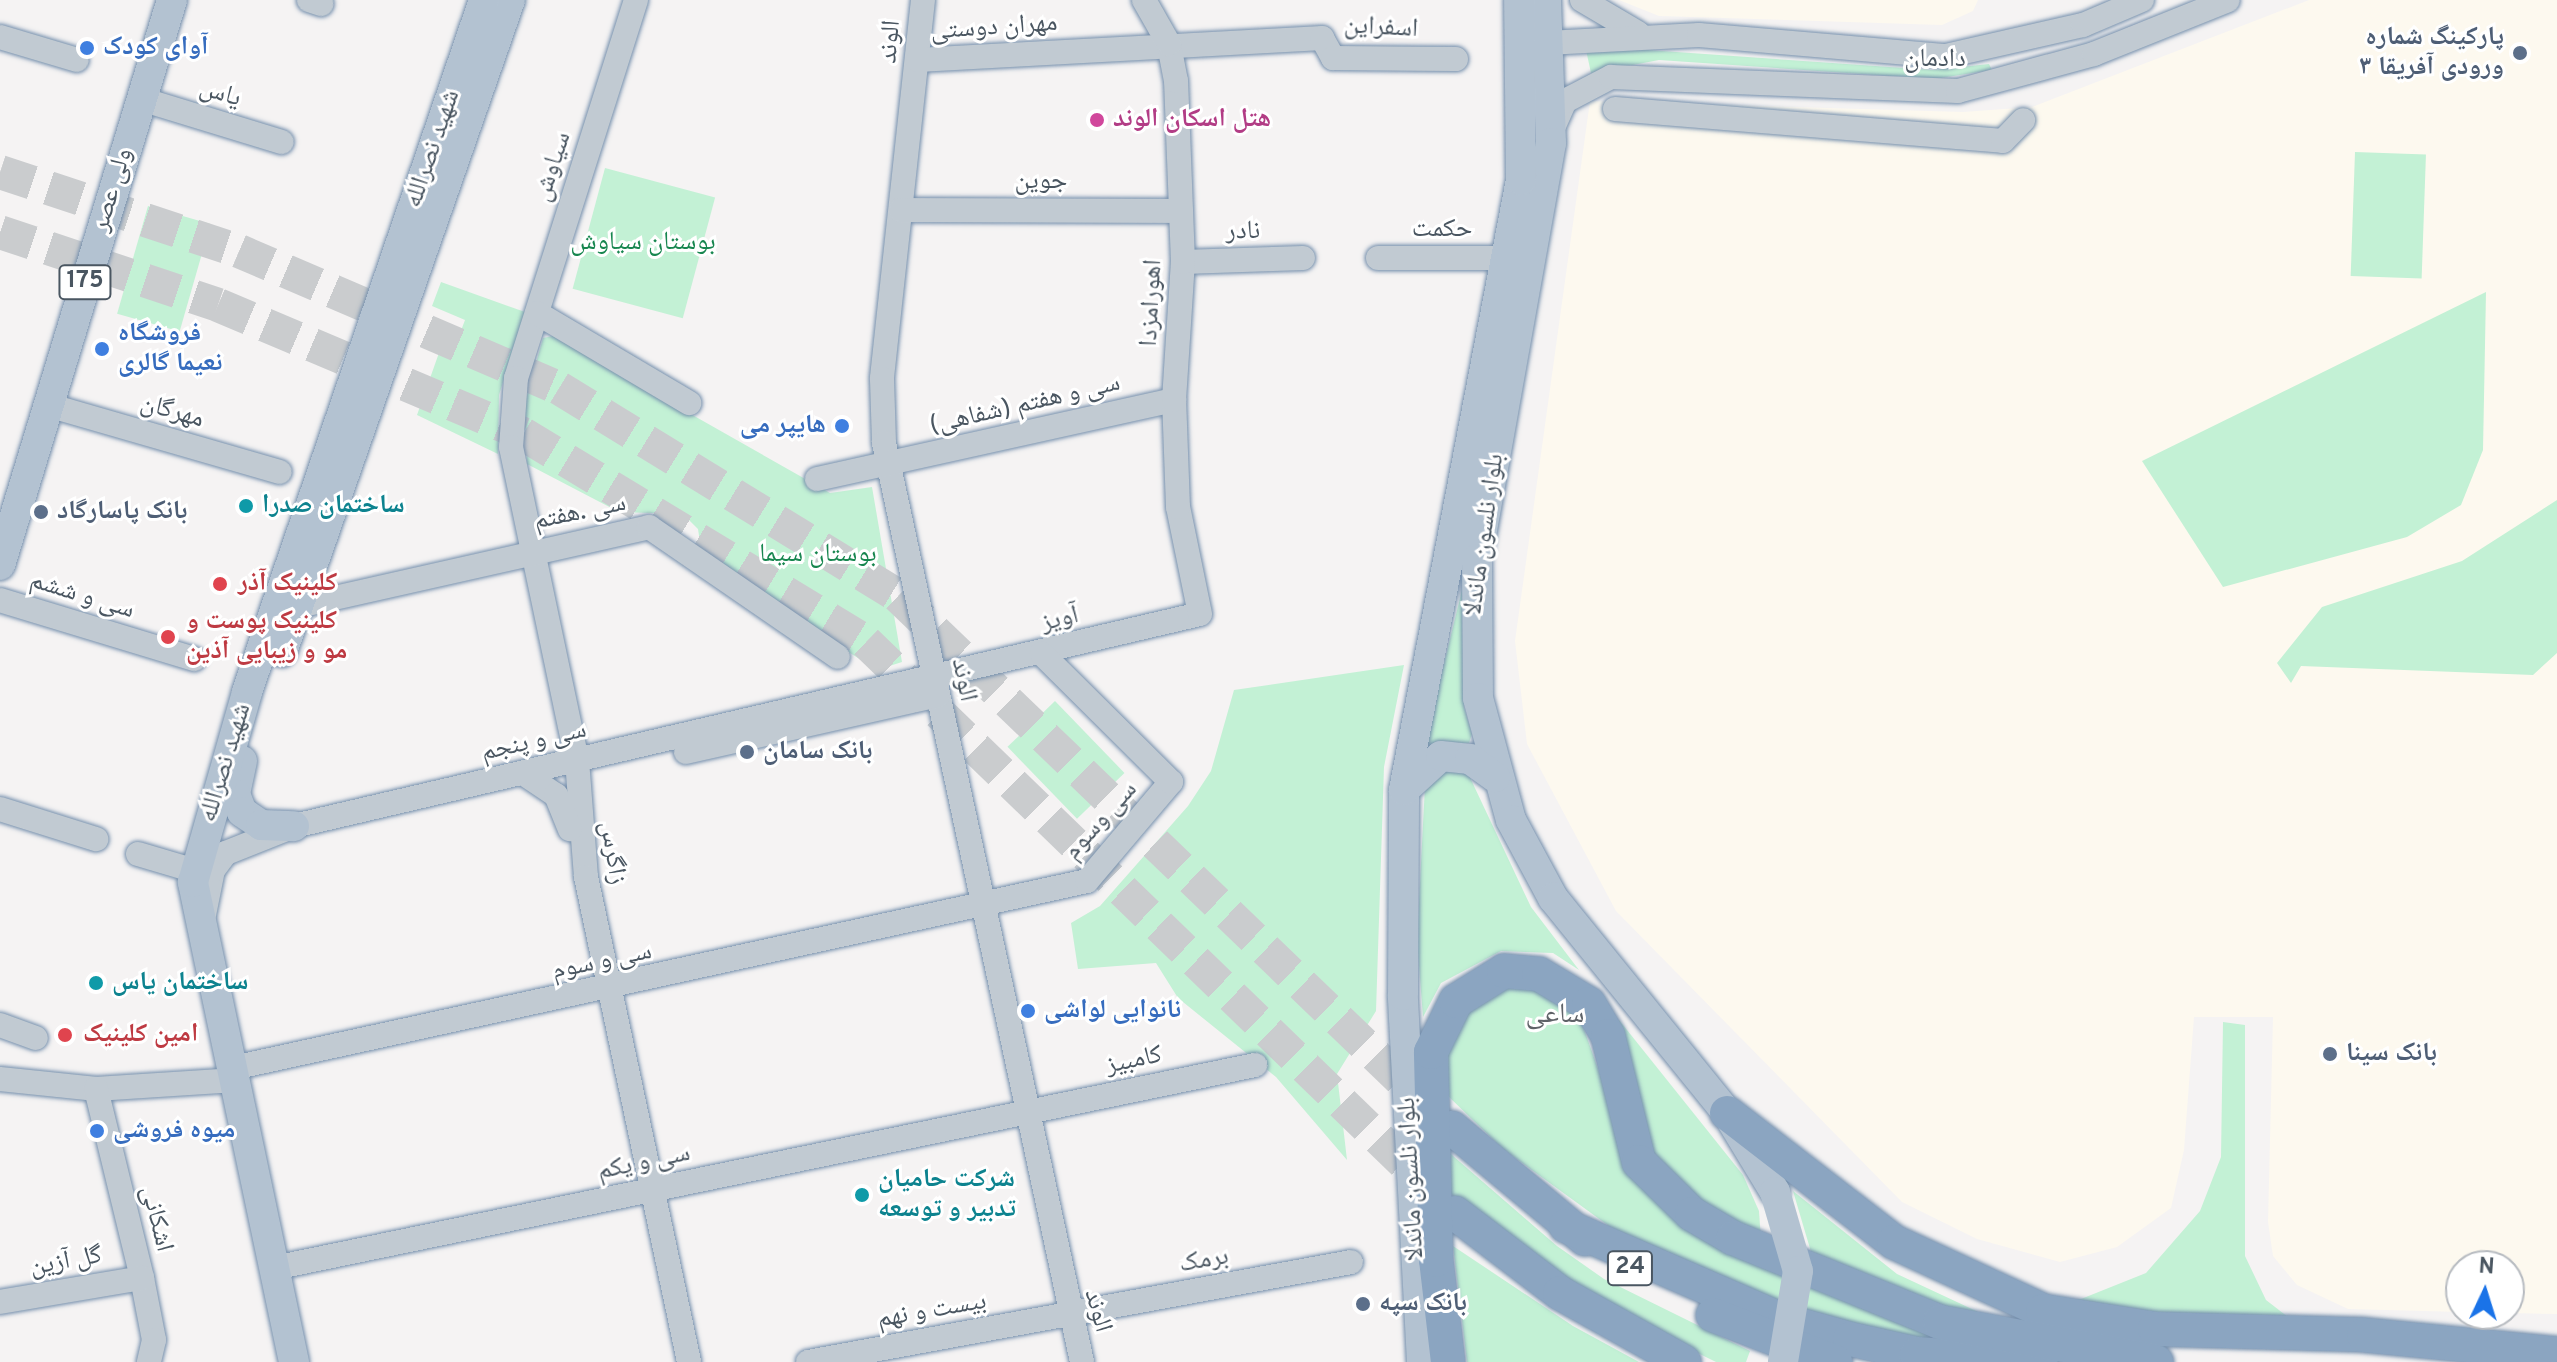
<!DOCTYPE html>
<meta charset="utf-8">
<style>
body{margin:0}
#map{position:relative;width:2557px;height:1362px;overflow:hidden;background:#f5f3f3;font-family:Overpass,"Noto Naskh Arabic",sans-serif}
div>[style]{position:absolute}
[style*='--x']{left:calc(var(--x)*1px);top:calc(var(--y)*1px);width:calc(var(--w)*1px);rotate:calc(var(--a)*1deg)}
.commercial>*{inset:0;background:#fdf9ef}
.green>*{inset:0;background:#c3f1d5;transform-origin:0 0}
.highway-tunnel>*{height:34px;margin-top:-17px;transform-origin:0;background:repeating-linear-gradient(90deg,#caccce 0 34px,transparent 0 51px)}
.roads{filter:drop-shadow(0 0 2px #7690ad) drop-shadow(0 0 2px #7690ad)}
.minor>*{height:24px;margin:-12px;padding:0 12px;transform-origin:12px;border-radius:12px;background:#c1cad2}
.major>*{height:30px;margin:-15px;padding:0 15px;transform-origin:15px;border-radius:15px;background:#b3c2d1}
.highway>*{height:34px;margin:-17px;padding:0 17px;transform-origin:17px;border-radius:17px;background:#8ba5c1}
.major-bridge>*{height:30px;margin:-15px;padding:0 15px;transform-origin:15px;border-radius:15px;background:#b3c2d1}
.dots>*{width:22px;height:22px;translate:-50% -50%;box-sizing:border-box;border:4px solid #fff;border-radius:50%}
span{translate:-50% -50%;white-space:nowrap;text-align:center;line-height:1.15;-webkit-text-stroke:6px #fff;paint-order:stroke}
.shield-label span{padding:2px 6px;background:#fff;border:2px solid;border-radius:6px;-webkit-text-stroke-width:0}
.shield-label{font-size:24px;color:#4a5661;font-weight:700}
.street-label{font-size:26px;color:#4a5661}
.service-label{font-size:26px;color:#4e5e75;font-weight:700}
.right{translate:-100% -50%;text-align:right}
.left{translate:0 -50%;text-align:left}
.shop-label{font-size:26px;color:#366cbe;font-weight:700}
.hotel-label{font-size:26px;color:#b23c85;font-weight:700}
.park-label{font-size:26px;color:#17864f}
.culture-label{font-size:26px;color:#0d838f;font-weight:700}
.health-label{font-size:26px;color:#be3a42;font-weight:700}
.neighbourhood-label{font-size:28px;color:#5f6368}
.north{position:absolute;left:2445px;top:1250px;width:80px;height:80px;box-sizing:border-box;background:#fff;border:2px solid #b7bbc0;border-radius:50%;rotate:4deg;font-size:22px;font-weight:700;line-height:32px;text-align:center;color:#4a5661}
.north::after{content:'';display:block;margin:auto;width:28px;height:36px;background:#1a73e8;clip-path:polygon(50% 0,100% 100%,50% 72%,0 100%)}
</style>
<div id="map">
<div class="commercial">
<div style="clip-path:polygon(1619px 0,1978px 0,1973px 11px,1942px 25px,1659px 16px)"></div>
<div style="clip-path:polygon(2309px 0,2557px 0,2557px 1314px,2509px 1313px,2509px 1266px,2461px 1266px,2461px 1312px,2348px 1309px,2297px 1285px,2273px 1256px,2268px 1222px,2273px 1017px,2194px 1017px,2184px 1150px,2171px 1208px,2117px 1247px,2060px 1262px,1977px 1239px,1902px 1202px,1616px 911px,1527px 744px,1515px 641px,1590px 101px,1963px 112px,2032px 107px)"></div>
</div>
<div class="green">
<div style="clip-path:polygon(1619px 48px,1933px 70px,1989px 64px,1992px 70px,1934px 79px,1659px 60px,1591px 73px,1586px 50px)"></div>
<div style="left:2355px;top:152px;width:71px;height:124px;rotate:2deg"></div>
<div style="left:605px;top:168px;width:114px;height:125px;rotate:15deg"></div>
<div style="left:148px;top:206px;width:65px;height:112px;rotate:16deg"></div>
<div style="clip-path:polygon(441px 282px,525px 312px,499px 395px,498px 454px,417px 415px,446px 333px,459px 336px,465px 320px,432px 306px)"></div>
<div style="clip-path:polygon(2486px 292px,2483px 450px,2461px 505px,2407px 537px,2223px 587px,2142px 461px)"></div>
<div style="clip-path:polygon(553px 336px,830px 493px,872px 487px,902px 662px,877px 670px,796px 619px,701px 549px,698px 529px,683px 514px,619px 512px,527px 464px,524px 406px,543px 338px)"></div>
<div style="clip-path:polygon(2557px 500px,2557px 653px,2533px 675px,2301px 666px,2291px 683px,2277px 663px,2322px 607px,2462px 561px)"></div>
<div style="clip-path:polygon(1462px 590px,1464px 707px,1472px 734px,1469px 743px,1439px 743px,1421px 757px)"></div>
<div style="clip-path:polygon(1404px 665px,1384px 767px,1376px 1011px,1337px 1074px,1347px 1160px,1276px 1077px,1178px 998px,1156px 963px,1078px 969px,1071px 923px,1100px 906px,1188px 806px,1211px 771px,1234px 690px)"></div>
<div style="left:1055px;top:701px;width:100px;height:66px;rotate:46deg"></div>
<div style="clip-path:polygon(1436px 766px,1466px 769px,1531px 907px,1579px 970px,1553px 953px,1501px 951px,1441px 983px,1423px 1017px,1417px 940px,1425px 786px)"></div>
<div style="clip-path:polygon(1517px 987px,1544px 990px,1580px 1018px,1636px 1176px,1939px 1339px,1930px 1345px,1772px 1304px,1613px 1229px,1503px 1149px,1448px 1096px,1446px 1026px,1492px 990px)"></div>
<div style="clip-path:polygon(1619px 1020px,1743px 1175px,1759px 1211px,1761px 1240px,1726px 1224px,1653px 1160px,1613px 1025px)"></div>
<div style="clip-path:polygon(2223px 1022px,2245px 1025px,2245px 1256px,2266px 1300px,2293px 1321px,2143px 1317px,2044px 1301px,2081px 1299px,2146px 1273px,2200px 1211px,2221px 1157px)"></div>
<div style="clip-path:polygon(1445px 1149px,1557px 1246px,1604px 1279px,1750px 1351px,1746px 1362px,1716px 1362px,1643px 1326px,1509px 1243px,1451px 1194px)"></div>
<div style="clip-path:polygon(1793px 1191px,1897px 1274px,2019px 1331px,1814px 1262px)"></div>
<div style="clip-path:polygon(1453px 1246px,1573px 1326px,1639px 1362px,1467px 1362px)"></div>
</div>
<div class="highway-tunnel">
<div style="--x:0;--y:172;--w:252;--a:18.3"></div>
<div style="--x:239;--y:251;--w:348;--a:23.2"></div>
<div style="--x:559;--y:388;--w:398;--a:31.5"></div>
<div style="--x:898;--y:596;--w:731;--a:43.89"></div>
<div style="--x:0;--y:232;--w:230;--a:18.5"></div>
<div style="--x:218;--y:305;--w:331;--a:22.9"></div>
<div style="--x:523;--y:434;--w:401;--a:31.2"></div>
<div style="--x:866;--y:642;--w:785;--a:44.07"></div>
</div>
<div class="roads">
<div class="minor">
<div style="--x:309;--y:0;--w:13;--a:18"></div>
<div style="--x:636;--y:0;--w:397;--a:107.6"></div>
<div style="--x:516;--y:378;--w:69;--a:94.1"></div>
<div style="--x:511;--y:447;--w:320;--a:78.1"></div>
<div style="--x:577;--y:760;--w:117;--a:85.6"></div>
<div style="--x:586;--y:877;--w:496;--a:78"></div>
<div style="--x:923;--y:0;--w:381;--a:96.2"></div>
<div style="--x:882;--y:379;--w:64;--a:88.2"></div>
<div style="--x:884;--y:443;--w:940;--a:77.84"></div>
<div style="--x:1582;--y:0;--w:65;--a:30.5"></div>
<div style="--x:0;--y:37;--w:80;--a:16.6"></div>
<div style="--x:1547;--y:43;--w:152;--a:-3"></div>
<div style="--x:1699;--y:35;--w:248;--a:4.9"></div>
<div style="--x:1946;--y:56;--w:140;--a:-12.8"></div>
<div style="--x:2083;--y:25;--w:64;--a:-23"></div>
<div style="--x:918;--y:60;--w:405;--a:-3.1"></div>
<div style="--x:1322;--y:38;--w:23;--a:61"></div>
<div style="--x:1333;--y:58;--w:123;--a:0.5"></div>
<div style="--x:141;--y:99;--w:147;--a:17"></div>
<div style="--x:1615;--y:109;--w:389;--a:4.7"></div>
<div style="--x:2003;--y:141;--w:29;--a:-46"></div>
<div style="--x:1552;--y:130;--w:32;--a:-66"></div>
<div style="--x:1565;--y:101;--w:52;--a:-27.6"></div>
<div style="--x:1611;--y:77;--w:347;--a:2.3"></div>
<div style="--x:1958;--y:91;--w:141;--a:-15.2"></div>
<div style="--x:2094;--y:54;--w:144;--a:-21.9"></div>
<div style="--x:901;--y:210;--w:280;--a:0.2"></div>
<div style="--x:1378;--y:258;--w:127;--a:0"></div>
<div style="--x:1183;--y:262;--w:120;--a:-1.9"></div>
<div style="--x:537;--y:313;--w:177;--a:30.6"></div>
<div style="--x:48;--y:405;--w:241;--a:16.1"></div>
<div style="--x:817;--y:479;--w:366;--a:-12.5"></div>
<div style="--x:0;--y:600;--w:203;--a:16.9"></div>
<div style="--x:299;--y:606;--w:359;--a:-12.7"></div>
<div style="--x:649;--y:527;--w:229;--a:34.5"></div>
<div style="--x:686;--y:752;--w:258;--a:-12.7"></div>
<div style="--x:523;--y:773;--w:40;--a:34"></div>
<div style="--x:556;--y:795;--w:37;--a:68"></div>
<div style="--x:0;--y:809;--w:101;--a:17.4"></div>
<div style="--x:138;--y:854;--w:59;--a:16.6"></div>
<div style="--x:203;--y:920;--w:51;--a:-78.7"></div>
<div style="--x:213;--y:870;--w:21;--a:-53"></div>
<div style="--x:226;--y:853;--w:73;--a:-21.7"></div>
<div style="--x:294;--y:826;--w:930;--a:-13.17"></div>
<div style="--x:1200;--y:614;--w:109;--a:-101.6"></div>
<div style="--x:1178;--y:507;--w:107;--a:-92.1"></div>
<div style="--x:1174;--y:400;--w:138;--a:-86.3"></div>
<div style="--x:1183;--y:262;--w:181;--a:-92.2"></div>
<div style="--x:1176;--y:81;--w:38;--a:-101"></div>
<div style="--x:1169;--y:44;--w:51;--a:-119.6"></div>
<div style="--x:0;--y:1025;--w:38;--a:20"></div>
<div style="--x:233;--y:1068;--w:874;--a:-12.35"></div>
<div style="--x:1087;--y:881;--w:130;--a:-49.7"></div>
<div style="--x:1171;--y:782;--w:182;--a:-135.2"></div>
<div style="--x:0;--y:1079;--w:97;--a:5.9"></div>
<div style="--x:96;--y:1089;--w:140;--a:-3.7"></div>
<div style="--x:96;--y:1089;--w:195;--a:76.3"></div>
<div style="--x:142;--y:1278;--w:63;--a:79"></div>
<div style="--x:154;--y:1340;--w:23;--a:103"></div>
<div style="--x:274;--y:1268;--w:1002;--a:-11.69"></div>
<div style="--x:0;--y:1302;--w:144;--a:-9.6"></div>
<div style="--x:808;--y:1362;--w:552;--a:-10.43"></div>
</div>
<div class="major">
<div style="--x:1546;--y:0;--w:143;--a:88"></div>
<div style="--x:1551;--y:143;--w:423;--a:100.1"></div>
<div style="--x:1477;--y:559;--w:139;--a:89.6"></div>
<div style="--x:1478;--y:698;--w:126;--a:74.9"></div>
<div style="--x:1511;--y:820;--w:89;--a:61.7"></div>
<div style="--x:1553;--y:898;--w:277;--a:51"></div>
<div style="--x:1727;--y:1113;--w:92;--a:58.7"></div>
<div style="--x:0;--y:565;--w:591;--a:-73.07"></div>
<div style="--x:282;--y:652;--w:691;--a:-70.73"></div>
<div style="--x:242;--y:761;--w:34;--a:102"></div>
<div style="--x:235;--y:794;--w:19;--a:69"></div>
<div style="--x:242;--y:812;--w:23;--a:34"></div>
<div style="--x:261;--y:825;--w:33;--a:2"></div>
<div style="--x:1404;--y:790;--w:50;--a:-42.6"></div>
<div style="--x:1441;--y:756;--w:29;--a:6"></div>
<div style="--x:1470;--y:759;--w:31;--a:36"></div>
<div style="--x:294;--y:1362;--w:491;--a:-101.9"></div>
<div style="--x:193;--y:882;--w:198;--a:-74.1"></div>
<div style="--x:247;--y:692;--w:731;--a:-71.09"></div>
<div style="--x:1422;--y:1362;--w:367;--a:-93"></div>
<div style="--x:1403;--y:995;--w:205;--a:-89.7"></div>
<div style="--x:1404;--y:790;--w:621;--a:-79.14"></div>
<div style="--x:1521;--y:180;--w:180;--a:-90.6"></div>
</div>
<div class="highway">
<div style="--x:1727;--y:1113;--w:211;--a:37.7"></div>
<div style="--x:1894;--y:1242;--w:164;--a:24.8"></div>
<div style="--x:2043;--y:1311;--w:113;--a:9.1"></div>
<div style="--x:2155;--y:1329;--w:209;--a:1.6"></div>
<div style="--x:2364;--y:1335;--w:194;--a:5.6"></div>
<div style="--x:1452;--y:1128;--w:173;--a:39.8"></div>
<div style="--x:1455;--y:1213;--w:132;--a:37.3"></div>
<div style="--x:1560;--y:1293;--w:142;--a:29.1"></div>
<div style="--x:1566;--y:1226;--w:239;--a:23.5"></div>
<div style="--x:1785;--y:1321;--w:67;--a:15.5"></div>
<div style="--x:1850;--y:1339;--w:69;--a:12.6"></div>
<div style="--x:1917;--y:1354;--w:124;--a:3.7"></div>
<div style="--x:1713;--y:1315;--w:131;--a:21.1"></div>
<div style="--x:1448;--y:1362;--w:103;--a:-96.7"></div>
<div style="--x:1436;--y:1260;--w:208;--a:-91.4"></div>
<div style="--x:1431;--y:1052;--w:57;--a:-63.9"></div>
<div style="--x:1456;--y:1001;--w:57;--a:-32"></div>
<div style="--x:1504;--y:971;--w:35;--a:5"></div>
<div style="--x:1539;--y:974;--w:58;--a:31"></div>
<div style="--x:1589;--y:1004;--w:37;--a:59"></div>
<div style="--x:1608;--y:1036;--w:130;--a:76.2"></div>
<div style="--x:1639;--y:1162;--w:74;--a:44.5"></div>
<div style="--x:1692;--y:1214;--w:48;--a:30.3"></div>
<div style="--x:1733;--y:1238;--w:223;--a:22.1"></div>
<div style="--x:1940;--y:1322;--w:220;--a:10.5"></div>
</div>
</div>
<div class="major-bridge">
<div style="--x:1775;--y:1192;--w:82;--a:73.8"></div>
<div style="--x:1798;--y:1271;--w:92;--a:99.4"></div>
</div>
<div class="dots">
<div style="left:87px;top:48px;background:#3f7fe0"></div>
<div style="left:2520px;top:53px;background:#5c6f8a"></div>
<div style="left:1097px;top:120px;background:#d1479c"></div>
<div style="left:102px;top:349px;background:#3f7fe0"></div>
<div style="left:842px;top:426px;background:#3f7fe0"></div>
<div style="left:246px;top:506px;background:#0f9aa8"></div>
<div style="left:41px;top:512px;background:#5c6f8a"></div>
<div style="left:220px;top:584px;background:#e0444e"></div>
<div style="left:168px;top:637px;background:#e0444e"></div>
<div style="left:747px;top:752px;background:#5c6f8a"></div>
<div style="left:96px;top:983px;background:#0f9aa8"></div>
<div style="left:1028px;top:1011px;background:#3f7fe0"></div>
<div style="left:65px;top:1035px;background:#e0444e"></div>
<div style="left:2330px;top:1054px;background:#5c6f8a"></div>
<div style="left:97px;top:1131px;background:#3f7fe0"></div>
<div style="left:862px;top:1195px;background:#0f9aa8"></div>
<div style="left:1363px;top:1304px;background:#5c6f8a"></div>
</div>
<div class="shield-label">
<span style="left:85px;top:282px">175</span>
<span style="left:1630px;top:1268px">24</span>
</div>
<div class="street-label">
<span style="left:994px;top:28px;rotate:-4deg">مهران دوستی</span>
<span style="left:1381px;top:28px;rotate:3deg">اسفراین</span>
<span style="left:891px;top:42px;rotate:-85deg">الوند</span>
<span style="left:1935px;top:60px">دادمان</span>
<span style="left:220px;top:94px;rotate:17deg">یاس</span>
<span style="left:433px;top:149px;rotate:-71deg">شهید نصرالله</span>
<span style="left:553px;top:167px;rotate:-72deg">سیاوش</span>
<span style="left:1041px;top:182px">جوین</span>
<span style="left:113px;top:190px;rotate:-73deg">ولی عصر</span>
<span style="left:1442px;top:230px">حکمت</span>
<span style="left:1243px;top:232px;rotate:-1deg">نادر</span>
<span style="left:1152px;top:303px;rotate:-87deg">اهورامزدا</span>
<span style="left:1025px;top:405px;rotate:-13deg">سی و هفتم (شفاهی)</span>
<span style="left:172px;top:412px;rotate:16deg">مهرگان</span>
<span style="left:580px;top:513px;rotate:-12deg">سی .هفتم</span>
<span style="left:1485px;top:535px;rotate:-82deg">بلوار نلسون ماندلا</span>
<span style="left:82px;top:596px;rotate:17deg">سی و ششم</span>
<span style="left:1060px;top:620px;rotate:-14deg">آویز</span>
<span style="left:963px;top:680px;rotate:78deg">الوند</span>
<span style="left:534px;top:742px;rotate:-13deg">سی و پنجم</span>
<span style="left:226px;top:763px;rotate:-73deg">شهید نصرالله</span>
<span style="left:1101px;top:821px;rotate:-48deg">سی وسوم</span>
<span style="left:612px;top:853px;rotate:81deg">زاگرس</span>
<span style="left:602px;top:962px;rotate:-12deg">سی و سوم</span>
<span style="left:1134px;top:1061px;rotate:-12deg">کامبیز</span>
<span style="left:644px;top:1163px;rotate:-12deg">سی و یکم</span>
<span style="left:1412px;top:1179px;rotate:-93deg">بلوار نلسون ماندلا</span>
<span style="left:156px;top:1219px;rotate:76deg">اشکانی</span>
<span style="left:1204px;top:1261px;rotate:-10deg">برمک</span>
<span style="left:66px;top:1262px;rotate:-10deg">گل آزین</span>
<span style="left:932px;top:1311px;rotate:-10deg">بیست و نهم</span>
<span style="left:1097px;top:1311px;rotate:74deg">الوند</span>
</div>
<div class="service-label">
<span class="right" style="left:2504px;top:53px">پارکینگ شماره<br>۳ ورودی آفریقا</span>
<span class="left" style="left:57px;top:512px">بانک پاسارگاد</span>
<span class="left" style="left:763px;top:752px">بانک سامان</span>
<span class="left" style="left:2346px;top:1054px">بانک سینا</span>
<span class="left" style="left:1379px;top:1304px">بانک سپه</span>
</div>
<div class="shop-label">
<span class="left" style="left:103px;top:48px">آوای کودک</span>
<span class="left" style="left:118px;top:349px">فروشگاه<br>نعیما گالری</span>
<span class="right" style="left:826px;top:426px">هایپر می</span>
<span class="left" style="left:1044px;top:1011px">نانوایی لواشی</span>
<span class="left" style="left:113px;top:1131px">میوه فروشی</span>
</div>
<div class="hotel-label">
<span class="left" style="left:1113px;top:120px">هتل اسکان الوند</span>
</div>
<div class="park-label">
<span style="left:643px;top:243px">بوستان سیاوش</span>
<span style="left:818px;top:555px">بوستان سیما</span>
</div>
<div class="culture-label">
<span class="left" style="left:262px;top:506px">ساختمان صدرا</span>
<span class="left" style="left:112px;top:983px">ساختمان یاس</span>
<span class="left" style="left:878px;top:1195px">شرکت حامیان<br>تدبیر و توسعه</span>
</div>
<div class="health-label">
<span class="left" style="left:238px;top:584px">کلینیک آذر</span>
<span class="left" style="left:186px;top:637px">کلینیک پوست و<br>مو و زیبایی آذین</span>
<span class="left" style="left:83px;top:1035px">امین کلینیک</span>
</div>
<div class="neighbourhood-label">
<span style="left:1555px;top:1015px">ساعی</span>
</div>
<div class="north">N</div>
</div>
